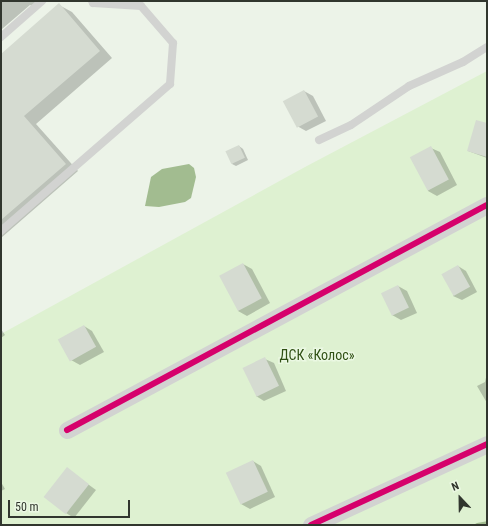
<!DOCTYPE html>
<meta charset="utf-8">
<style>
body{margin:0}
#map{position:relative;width:488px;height:526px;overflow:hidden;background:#ecf3e8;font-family:"Roboto Condensed",sans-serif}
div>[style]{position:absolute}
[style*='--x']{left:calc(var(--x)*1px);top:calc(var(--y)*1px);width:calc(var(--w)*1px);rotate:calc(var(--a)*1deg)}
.green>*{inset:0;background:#def1d1}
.water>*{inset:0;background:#a2bc90}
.shadow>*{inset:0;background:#0003}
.stream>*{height:5px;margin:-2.5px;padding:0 2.5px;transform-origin:2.5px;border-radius:2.5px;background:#a2bc90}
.building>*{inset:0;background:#d5dbd1;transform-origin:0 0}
.lane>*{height:8px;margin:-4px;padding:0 4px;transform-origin:4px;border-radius:4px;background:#d2d3d1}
.street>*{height:17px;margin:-8.5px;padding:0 8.5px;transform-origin:8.5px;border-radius:8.5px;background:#d2d3d1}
.cycleway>*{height:6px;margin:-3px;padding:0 3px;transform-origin:3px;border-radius:3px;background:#d6006c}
span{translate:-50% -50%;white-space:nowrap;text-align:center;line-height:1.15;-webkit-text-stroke:3px #ebf8e3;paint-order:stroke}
.park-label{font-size:14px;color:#305114}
.frame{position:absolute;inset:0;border:2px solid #31362e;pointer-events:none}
.north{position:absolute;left:440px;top:478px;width:40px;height:40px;-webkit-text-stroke:3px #ebf8e3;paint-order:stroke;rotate:338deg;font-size:11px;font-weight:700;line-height:16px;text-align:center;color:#31362e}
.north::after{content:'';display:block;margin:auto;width:14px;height:18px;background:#31362e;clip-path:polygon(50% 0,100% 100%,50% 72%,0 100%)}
.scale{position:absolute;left:8px;top:500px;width:122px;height:18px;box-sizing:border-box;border:2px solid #31362e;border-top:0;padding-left:5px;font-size:12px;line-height:14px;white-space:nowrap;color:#31362e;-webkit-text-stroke:3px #ebf8e3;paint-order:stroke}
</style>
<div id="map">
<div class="green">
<div style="clip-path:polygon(487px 71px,487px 525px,1px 525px,1px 334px,305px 167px)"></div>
</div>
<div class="water">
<div style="clip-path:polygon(189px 164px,194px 168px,196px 177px,191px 198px,185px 202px,159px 207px,145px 206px,151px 177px,162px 169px)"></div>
</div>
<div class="shadow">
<div style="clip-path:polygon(1px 1px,45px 1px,37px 9px,30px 5px,2px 29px)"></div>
<div style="clip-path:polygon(59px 5px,72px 12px,112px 58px,36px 124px,78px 171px,1px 238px,1px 55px)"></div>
<div style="clip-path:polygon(304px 91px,313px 96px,326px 121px,306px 131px,297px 126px)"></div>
<div style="clip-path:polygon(487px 124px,487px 158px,468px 151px)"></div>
<div style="clip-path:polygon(239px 146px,243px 149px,248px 160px,236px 166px,232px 164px)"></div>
<div style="clip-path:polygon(431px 148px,440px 152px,457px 185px,437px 196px,428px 191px)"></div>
<div style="clip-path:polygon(243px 264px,252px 269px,270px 303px,247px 316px,238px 311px)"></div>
<div style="clip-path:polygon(458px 266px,466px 271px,477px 292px,462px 300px,453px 296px)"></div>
<div style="clip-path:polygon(398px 286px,407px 291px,417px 313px,401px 320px,392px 315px)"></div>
<div style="clip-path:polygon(84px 326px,92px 331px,104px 352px,80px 365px,71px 360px,60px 339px)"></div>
<div style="clip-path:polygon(1px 329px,5px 335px,1px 338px)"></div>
<div style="clip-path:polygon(265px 359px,274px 363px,286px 391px,264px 401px,256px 396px)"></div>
<div style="clip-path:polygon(487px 373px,487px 403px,477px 386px,485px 382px)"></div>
<div style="clip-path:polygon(253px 461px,261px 466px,275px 497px,250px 509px,241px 504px)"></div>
<div style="clip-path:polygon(67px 469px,96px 490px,74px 518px,66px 513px)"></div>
<div style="clip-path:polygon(1px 482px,5px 489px,1px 491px)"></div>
</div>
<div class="stream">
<div style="--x:477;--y:525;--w:10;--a:-11"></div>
</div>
<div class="building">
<div style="clip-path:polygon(59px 3px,100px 51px,24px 116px,66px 164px,1px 220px,1px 54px)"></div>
<div style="left:304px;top:90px;width:30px;height:24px;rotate:62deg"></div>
<div style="clip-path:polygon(476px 120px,487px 123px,487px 157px,467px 151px)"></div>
<div style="left:239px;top:145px;width:14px;height:15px;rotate:65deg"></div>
<div style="left:431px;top:146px;width:38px;height:24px;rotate:62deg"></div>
<div style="left:243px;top:263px;width:40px;height:27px;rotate:62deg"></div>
<div style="left:458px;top:265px;width:25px;height:19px;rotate:61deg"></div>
<div style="left:398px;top:285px;width:25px;height:19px;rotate:64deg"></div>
<div style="left:84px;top:325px;width:25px;height:30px;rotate:61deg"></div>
<div style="left:265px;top:357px;width:32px;height:25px;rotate:64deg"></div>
<div style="left:253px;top:460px;width:35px;height:30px;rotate:65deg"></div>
<div style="left:67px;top:467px;width:28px;height:38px;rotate:38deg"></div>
</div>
<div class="lane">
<div style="--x:1;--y:37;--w:55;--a:-41.3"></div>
<div style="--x:319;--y:140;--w:35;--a:-25"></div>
<div style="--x:351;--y:125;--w:70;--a:-33.9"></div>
<div style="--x:409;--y:86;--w:59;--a:-24"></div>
<div style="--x:463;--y:62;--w:28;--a:-32"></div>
<div style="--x:1;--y:231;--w:224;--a:-41"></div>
<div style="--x:170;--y:84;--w:41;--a:-85.8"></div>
<div style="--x:173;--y:43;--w:49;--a:-130.9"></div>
<div style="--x:141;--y:6;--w:48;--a:-176.4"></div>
<div style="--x:93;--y:3;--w:2;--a:-117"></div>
</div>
<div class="street">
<div style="--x:67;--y:430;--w:476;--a:-28.2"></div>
<div style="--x:311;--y:525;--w:194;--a:-24.7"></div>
</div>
<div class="cycleway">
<div style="--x:67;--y:430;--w:476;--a:-28.2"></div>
<div style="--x:311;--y:525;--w:194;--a:-24.7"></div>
</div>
<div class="park-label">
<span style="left:317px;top:355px">ДСК «Колос»</span>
</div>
<div class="frame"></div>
<div class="north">N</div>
<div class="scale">50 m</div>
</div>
